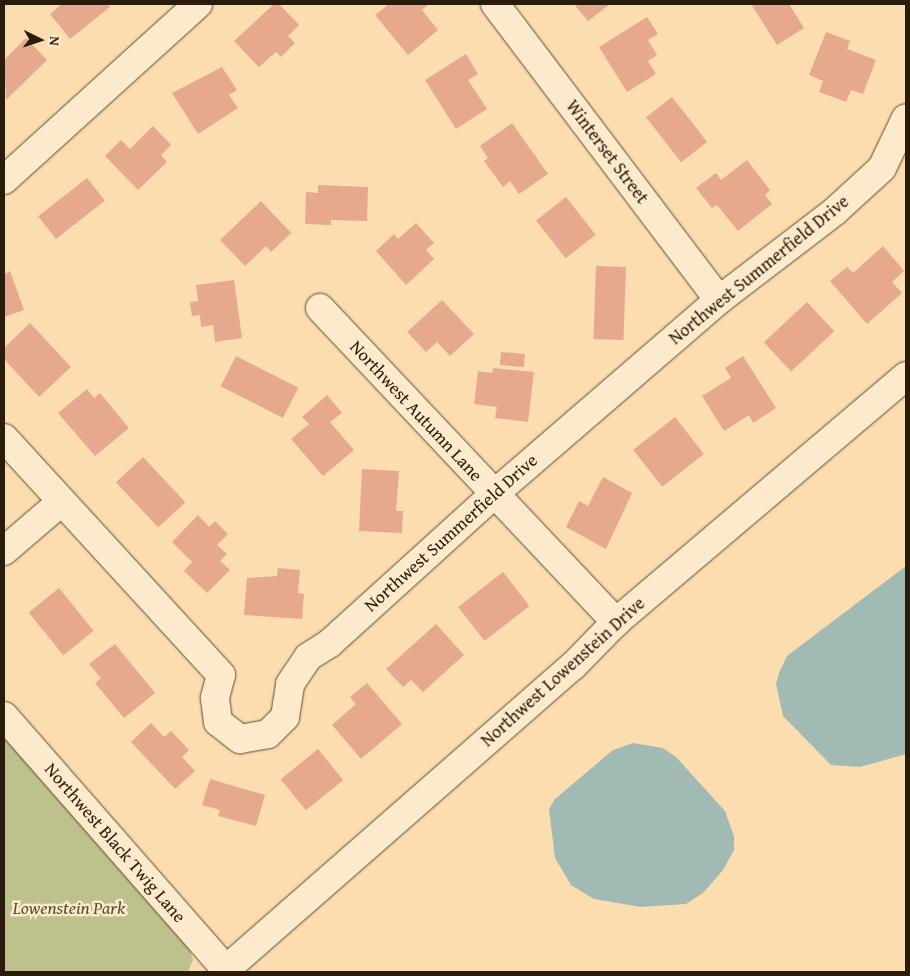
<!DOCTYPE html>
<style>
body{margin:0}
#map{position:relative;width:910px;height:976px;overflow:hidden;background:#fcddaf;font-family:"Gentium Book Plus",serif}
div>[style]{position:absolute}
[style*='--x']{left:calc(var(--x)*1px);top:calc(var(--y)*1px);width:calc(var(--w)*1px);rotate:calc(var(--a)*1deg)}
.green>*{inset:0;background:#bdc18c}
.water>*{inset:0;background:#a1bab3}
.building>*{inset:0;background:#e7a98e;transform-origin:0 0}
.roads{filter:drop-shadow(0 0 1px #5e4c33) drop-shadow(0 0 1px #5e4c33)}
.minor>*{height:28px;margin:-14px;padding:0 14px;transform-origin:14px;border-radius:14px;background:#fde9cb}
span{translate:-50% -50%;white-space:nowrap;text-align:center;line-height:1.15;-webkit-text-stroke:5px #fde9cb;paint-order:stroke}
.street-label{font-size:18px;color:#2a1c0a}
.park-label{font-size:18px;color:#564e31;font-style:italic}
.frame{position:absolute;inset:0;border:5px solid #2a1c0a;pointer-events:none}
.north{position:absolute;left:15px;top:15px;width:50px;height:50px;-webkit-text-stroke:4px #fde9cb;paint-order:stroke;rotate:94deg;font-size:14px;font-weight:700;line-height:20px;text-align:center;color:#2a1c0a}
.north::after{content:'';display:block;margin:auto;width:18px;height:22px;background:#2a1c0a;clip-path:polygon(50% 0,100% 100%,50% 72%,0 100%)}
</style>
<div id="map">
<div class="green">
<div style="clip-path:polygon(4px 737px,188px 944px,193px 960px,188px 972px,4px 972px)"></div>
</div>
<div class="water">
<div style="clip-path:polygon(906px 566px,906px 754px,860px 767px,831px 765px,783px 716px,776px 684px,779px 673px,787px 656px)"></div>
<div style="clip-path:polygon(633px 743px,663px 748px,676px 757px,725px 811px,734px 836px,734px 850px,723px 870px,703px 893px,686px 904px,641px 907px,594px 899px,571px 885px,555px 858px,549px 809px,555px 799px,613px 750px)"></div>
</div>
<div class="building">
<div style="clip-path:polygon(62px 4px,107px 4px,110px 7px,70px 39px,50px 14px)"></div>
<div style="clip-path:polygon(274px 4px,279px 4px,299px 25px,288px 36px,295px 43px,281px 57px,276px 52px,259px 67px,234px 41px)"></div>
<div style="clip-path:polygon(389px 4px,429px 4px,422px 10px,438px 30px,408px 55px,375px 15px)"></div>
<div style="clip-path:polygon(574px 4px,610px 4px,588px 21px)"></div>
<div style="clip-path:polygon(751px 4px,789px 4px,804px 28px,777px 45px)"></div>
<div style="clip-path:polygon(647px 17px,658px 34px,648px 40px,657px 55px,648px 61px,656px 74px,627px 92px,599px 47px)"></div>
<div style="clip-path:polygon(826px 32px,850px 41px,847px 49px,876px 60px,863px 94px,851px 90px,846px 102px,819px 92px,823px 81px,809px 75px)"></div>
<div style="clip-path:polygon(26px 38px,47px 60px,6px 100px,4px 60px)"></div>
<div style="clip-path:polygon(466px 54px,478px 74px,468px 80px,487px 109px,456px 129px,425px 80px)"></div>
<div style="clip-path:polygon(222px 67px,237px 90px,229px 95px,238px 108px,198px 134px,172px 93px)"></div>
<div style="left:672px;top:97px;width:57px;height:33px;rotate:52deg"></div>
<div style="clip-path:polygon(512px 123px,548px 174px,519px 194px,510px 181px,503px 187px,484px 161px,488px 158px,480px 146px)"></div>
<div style="clip-path:polygon(153px 126px,171px 145px,161px 155px,167px 162px,138px 190px,105px 156px,121px 140px,130px 149px)"></div>
<div style="clip-path:polygon(747px 160px,770px 190px,765px 195px,772px 204px,738px 231px,717px 205px,712px 208px,696px 188px,716px 173px,721px 180px)"></div>
<div style="left:87px;top:178px;width:29px;height:62px;rotate:52deg"></div>
<div style="clip-path:polygon(318px 185px,368px 187px,367px 221px,331px 220px,331px 225px,305px 224px,306px 192px,318px 193px)"></div>
<div style="left:566px;top:197px;width:48px;height:38px;rotate:52deg"></div>
<div style="clip-path:polygon(261px 201px,291px 233px,271px 252px,266px 246px,245px 266px,220px 240px)"></div>
<div style="clip-path:polygon(416px 223px,434px 243px,426px 250px,434px 259px,406px 285px,376px 251px,394px 234px,398px 239px)"></div>
<div style="clip-path:polygon(883px 246px,904px 271px,892px 282px,902px 293px,867px 324px,830px 281px,847px 267px,853px 273px)"></div>
<div style="left:596px;top:266px;width:30px;height:73px;rotate:2deg"></div>
<div style="clip-path:polygon(10px 271px,24px 310px,4px 317px,4px 274px)"></div>
<div style="clip-path:polygon(234px 280px,242px 338px,215px 342px,213px 325px,201px 327px,200px 315px,192px 316px,190px 302px,198px 301px,196px 285px)"></div>
<div style="clip-path:polygon(442px 300px,474px 334px,450px 356px,437px 342px,426px 352px,407px 332px)"></div>
<div style="left:807px;top:302px;width:40px;height:59px;rotate:47deg"></div>
<div style="clip-path:polygon(30px 323px,71px 367px,39px 397px,4px 359px,4px 348px)"></div>
<div style="left:501px;top:352px;width:24px;height:13px;rotate:5deg"></div>
<div style="left:236px;top:356px;width:70px;height:34px;rotate:27deg"></div>
<div style="clip-path:polygon(743px 356px,776px 408px,753px 423px,749px 415px,724px 431px,702px 396px,731px 378px,725px 368px)"></div>
<div style="clip-path:polygon(493px 368px,534px 372px,528px 422px,495px 418px,497px 407px,474px 404px,478px 371px,492px 373px)"></div>
<div style="clip-path:polygon(87px 389px,94px 398px,100px 393px,129px 428px,95px 456px,58px 413px)"></div>
<div style="clip-path:polygon(327px 395px,342px 413px,330px 422px,354px 450px,323px 476px,291px 439px,309px 424px,302px 417px)"></div>
<div style="left:675px;top:417px;width:47px;height:53px;rotate:52deg"></div>
<div style="left:143px;top:457px;width:62px;height:37px;rotate:47deg"></div>
<div style="clip-path:polygon(362px 469px,399px 471px,396px 511px,403px 511px,402px 533px,359px 531px)"></div>
<div style="clip-path:polygon(603px 477px,632px 493px,606px 549px,566px 527px,579px 501px,588px 506px)"></div>
<div style="clip-path:polygon(198px 515px,209px 527px,215px 521px,228px 534px,217px 545px,227px 554px,220px 561px,230px 570px,207px 593px,184px 571px,192px 562px,172px 542px)"></div>
<div style="clip-path:polygon(278px 568px,300px 570px,298px 593px,304px 594px,302px 619px,244px 615px,247px 578px,277px 576px)"></div>
<div style="left:503px;top:572px;width:43px;height:57px;rotate:52deg"></div>
<div style="left:59px;top:588px;width:55px;height:39px;rotate:51deg"></div>
<div style="clip-path:polygon(436px 624px,464px 655px,423px 692px,411px 680px,403px 687px,386px 669px)"></div>
<div style="clip-path:polygon(115px 644px,155px 693px,124px 718px,95px 683px,101px 678px,89px 664px)"></div>
<div style="clip-path:polygon(367px 683px,402px 724px,361px 759px,332px 725px,356px 704px,350px 697px)"></div>
<div style="clip-path:polygon(151px 723px,164px 737px,171px 731px,189px 750px,182px 757px,195px 771px,175px 789px,131px 742px)"></div>
<div style="left:318px;top:749px;width:40px;height:48px;rotate:51deg"></div>
<div style="clip-path:polygon(210px 779px,265px 795px,256px 826px,218px 816px,220px 810px,202px 805px)"></div>
</div>
<div class="roads">
<div class="minor">
<div style="--x:495;--y:4;--w:371;--a:52.9"></div>
<div style="--x:4;--y:180;--w:262;--a:-42.2"></div>
<div style="--x:320;--y:308;--w:432;--a:46.7"></div>
<div style="--x:4;--y:438;--w:321;--a:47.5"></div>
<div style="--x:221;--y:675;--w:24;--a:105"></div>
<div style="--x:215;--y:698;--w:24;--a:83"></div>
<div style="--x:218;--y:722;--w:28;--a:38"></div>
<div style="--x:240;--y:739;--w:28;--a:-10"></div>
<div style="--x:268;--y:734;--w:24;--a:-45"></div>
<div style="--x:285;--y:717;--w:33;--a:-81"></div>
<div style="--x:290;--y:684;--w:32;--a:-56"></div>
<div style="--x:308;--y:657;--w:26;--a:-32"></div>
<div style="--x:330;--y:643;--w:220;--a:-42.2"></div>
<div style="--x:493;--y:495;--w:298;--a:-40.8"></div>
<div style="--x:719;--y:300;--w:145;--a:-37.4"></div>
<div style="--x:834;--y:212;--w:65;--a:-42.5"></div>
<div style="--x:882;--y:168;--w:55;--a:-64.4"></div>
<div style="--x:4;--y:551;--w:75;--a:-40.7"></div>
<div style="--x:4;--y:716;--w:340;--a:48.8"></div>
<div style="--x:223;--y:972;--w:465;--a:-41.2"></div>
<div style="--x:573;--y:666;--w:62;--a:-45.7"></div>
<div style="--x:616;--y:622;--w:380;--a:-40.3"></div>
</div>
</div>
<div class="street-label">
<span style="left:607px;top:152px;rotate:53deg">Winterset Street</span>
<span style="left:759px;top:270px;rotate:-39deg">Northwest Summerfield Drive</span>
<span style="left:416px;top:411px;rotate:47deg">Northwest Autumn Lane</span>
<span style="left:451px;top:533px;rotate:-42deg">Northwest Summerfield Drive</span>
<span style="left:563px;top:672px;rotate:-42deg">Northwest Lowenstein Drive</span>
<span style="left:115px;top:843px;rotate:49deg">Northwest Black Twig Lane</span>
</div>
<div class="park-label">
<span style="left:69px;top:908px">Lowenstein Park</span>
</div>
<div class="frame"></div>
<div class="north">N</div>
</div>
